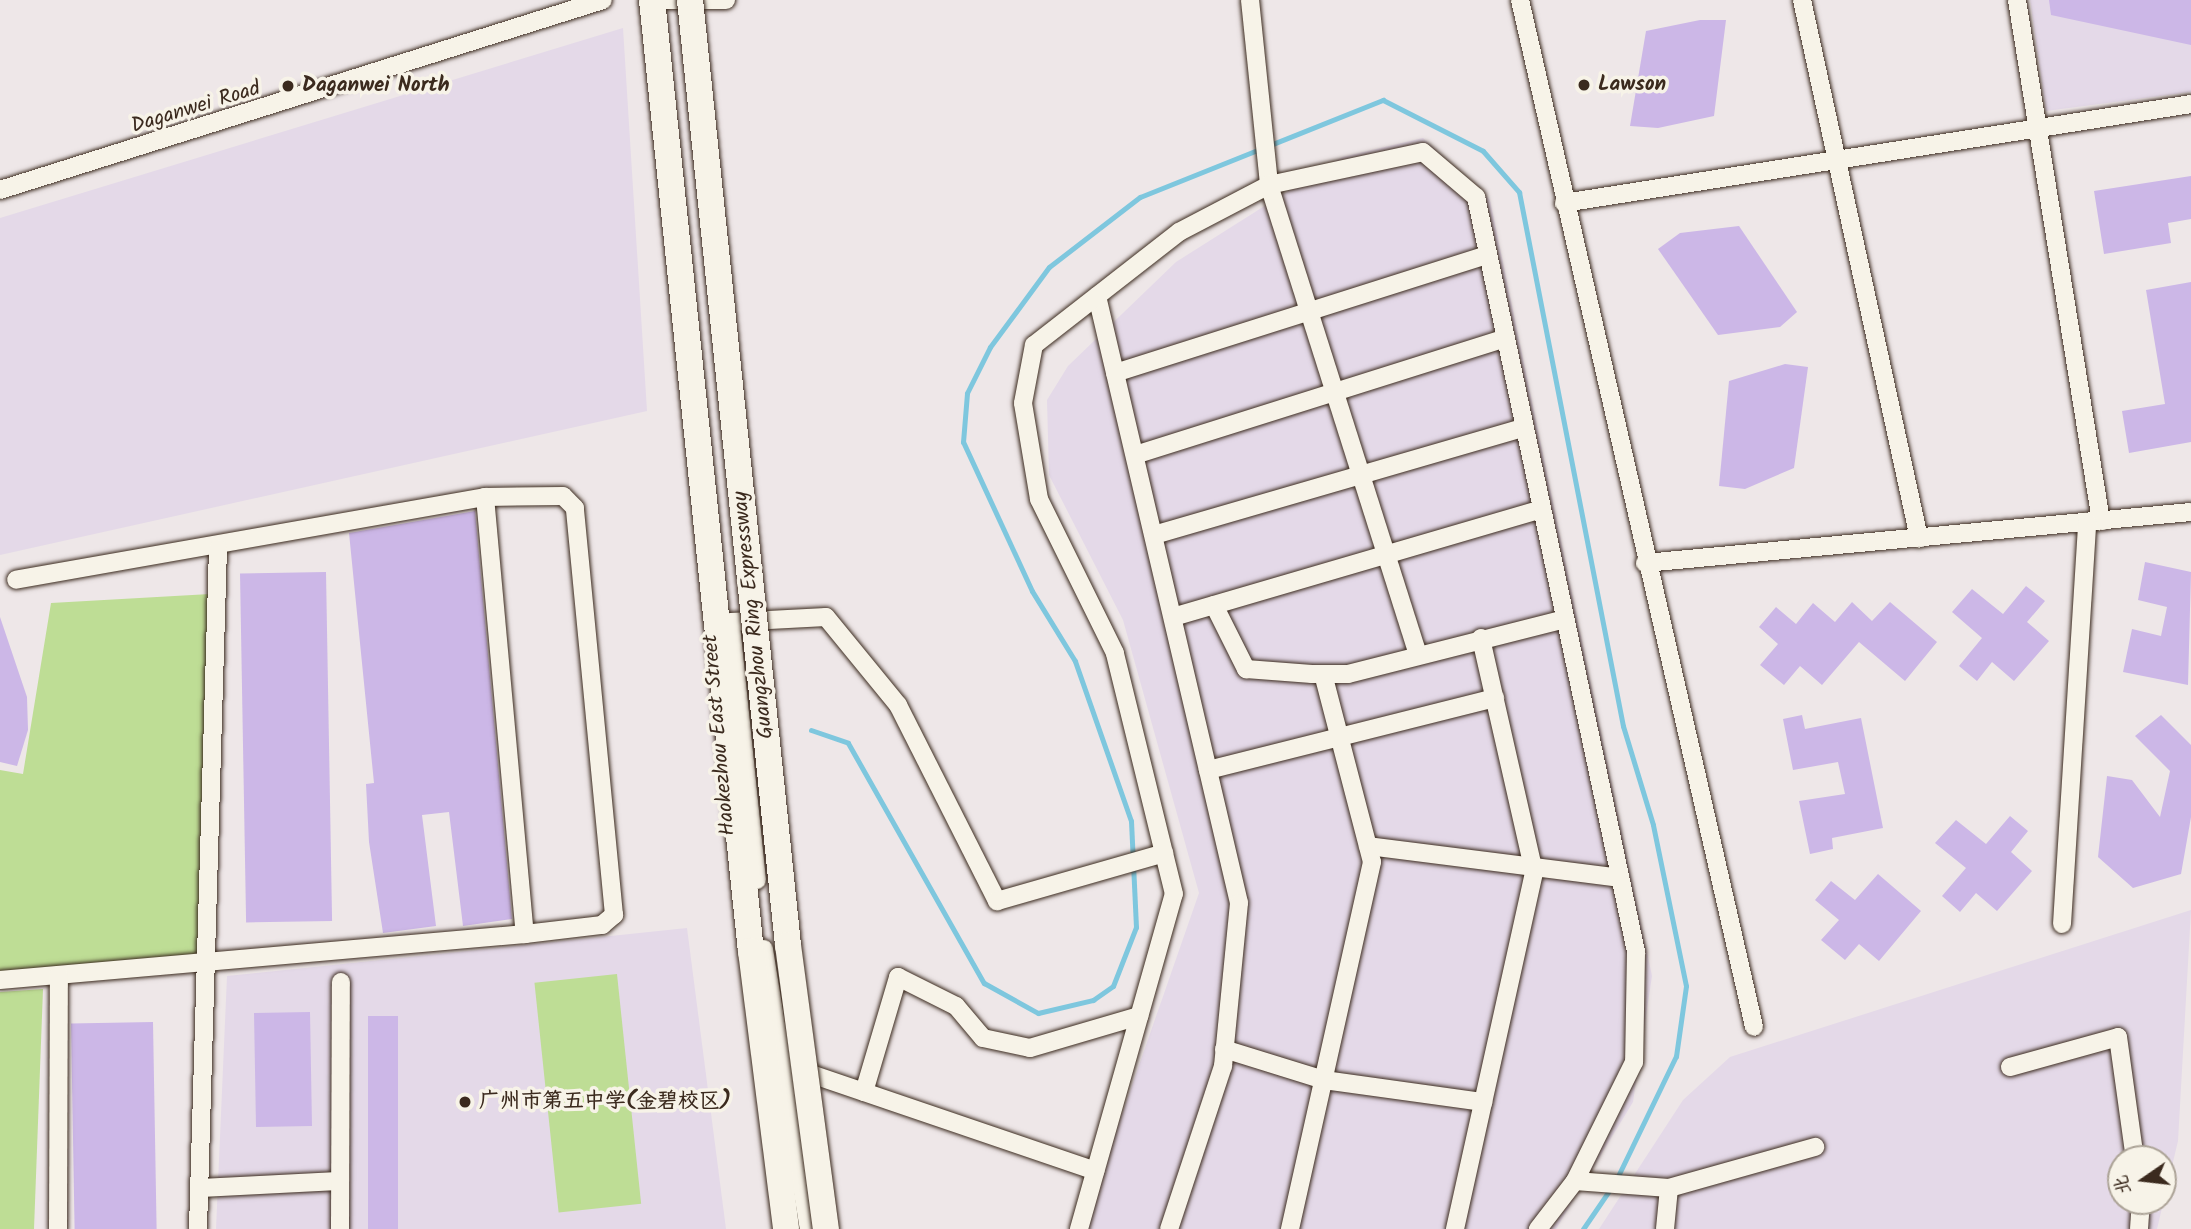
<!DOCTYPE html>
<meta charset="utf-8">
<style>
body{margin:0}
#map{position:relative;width:2191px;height:1229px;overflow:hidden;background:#eee7e8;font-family:Kalam,"LXGW WenKai TC",sans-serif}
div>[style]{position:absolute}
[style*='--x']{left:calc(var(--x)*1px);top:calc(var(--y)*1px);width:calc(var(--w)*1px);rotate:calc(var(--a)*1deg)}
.built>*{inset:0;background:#e4d9e8}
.green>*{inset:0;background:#bedd95;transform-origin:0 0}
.stream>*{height:5px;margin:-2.5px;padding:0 2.5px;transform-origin:2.5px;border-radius:2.5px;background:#7ec7de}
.building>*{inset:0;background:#ccb7e7;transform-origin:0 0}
.roads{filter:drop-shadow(0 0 2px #3b2a1e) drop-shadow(0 0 2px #3b2a1e)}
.minor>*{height:18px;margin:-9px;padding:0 9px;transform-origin:9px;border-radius:9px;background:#f7f3e8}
.highway>*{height:26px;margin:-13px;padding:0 13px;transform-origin:13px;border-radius:13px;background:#f7f3e8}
.bridges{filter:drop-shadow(0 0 2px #3b2a1e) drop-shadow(0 0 2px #3b2a1e)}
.highway-bridge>*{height:26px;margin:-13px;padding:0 13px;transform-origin:13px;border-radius:13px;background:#f7f3e8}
.dots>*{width:19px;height:19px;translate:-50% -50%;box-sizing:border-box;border:4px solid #f7f3e8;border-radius:50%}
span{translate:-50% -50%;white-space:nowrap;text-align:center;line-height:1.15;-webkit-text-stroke:7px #f7f3e8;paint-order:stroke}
.poi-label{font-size:21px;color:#3b2a1e;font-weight:700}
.left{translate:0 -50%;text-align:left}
.street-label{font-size:21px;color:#3b2a1e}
.north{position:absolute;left:2107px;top:1145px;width:70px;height:70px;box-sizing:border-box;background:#f7f3e8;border:2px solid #aca397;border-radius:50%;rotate:256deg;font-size:19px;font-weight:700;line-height:28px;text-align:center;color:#3b2a1e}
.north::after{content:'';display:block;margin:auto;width:24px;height:32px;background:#3b2a1e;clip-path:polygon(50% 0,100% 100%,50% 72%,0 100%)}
</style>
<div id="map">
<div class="built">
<div style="clip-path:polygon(2030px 0,2191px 0,2191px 92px,2046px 111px)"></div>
<div style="clip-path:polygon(623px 28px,647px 411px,0 555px,0 218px)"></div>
<div style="clip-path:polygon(1423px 138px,1490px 200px,1652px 976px,1633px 1102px,1556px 1229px,1082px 1229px,1199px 893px,1123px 620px,1049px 475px,1047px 400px,1068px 366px,1176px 262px,1342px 157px)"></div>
<div style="clip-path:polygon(evenodd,2191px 910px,2178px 1141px,2157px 1229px,1599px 1229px,1683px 1100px,1730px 1057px,2191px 910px,2121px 1159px,2163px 1159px,2163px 1201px,2121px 1201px,2121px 1159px)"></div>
<div style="clip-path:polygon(687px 928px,726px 1229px,216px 1229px,227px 976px)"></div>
</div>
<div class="green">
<div style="clip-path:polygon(210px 594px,200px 955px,0 973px,0 770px,23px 774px,51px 603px)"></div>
<div style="left:617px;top:974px;width:231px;height:83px;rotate:84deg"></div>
<div style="clip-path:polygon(43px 989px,34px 1229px,0 1229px,0 992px)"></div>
</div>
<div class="stream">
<div style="--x:811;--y:730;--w:39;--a:19"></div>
<div style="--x:848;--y:743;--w:276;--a:60.5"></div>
<div style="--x:984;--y:983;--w:62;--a:29.1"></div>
<div style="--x:1038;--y:1013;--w:57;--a:-13.3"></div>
<div style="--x:1093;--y:1000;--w:24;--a:-35"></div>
<div style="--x:1113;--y:986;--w:63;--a:-68.7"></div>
<div style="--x:1136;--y:927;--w:106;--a:-92.7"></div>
<div style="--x:1131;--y:821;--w:170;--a:-109.3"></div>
<div style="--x:1075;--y:661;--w:82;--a:-121.6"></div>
<div style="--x:1032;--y:591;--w:164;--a:-114.8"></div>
<div style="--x:963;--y:442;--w:49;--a:-85.3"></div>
<div style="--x:967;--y:393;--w:51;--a:-63.4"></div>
<div style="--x:990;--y:347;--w:99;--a:-53.6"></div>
<div style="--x:1049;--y:267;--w:115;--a:-37.6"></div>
<div style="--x:1140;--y:197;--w:262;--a:-21.8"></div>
<div style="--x:1383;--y:100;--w:112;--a:27"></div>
<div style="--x:1483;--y:151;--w:55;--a:48.7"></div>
<div style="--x:1519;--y:192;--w:544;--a:78.98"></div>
<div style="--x:1623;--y:726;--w:103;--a:73.1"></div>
<div style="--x:1653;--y:825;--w:164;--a:78.4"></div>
<div style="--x:1686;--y:986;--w:71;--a:98.1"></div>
<div style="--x:1676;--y:1056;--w:138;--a:115.8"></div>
<div style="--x:1583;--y:1229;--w:50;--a:-55.7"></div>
</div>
<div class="building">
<div style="clip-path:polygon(2049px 0,2191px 0,2191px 45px,2051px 15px)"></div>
<div style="clip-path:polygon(1700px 20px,1726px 20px,1714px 116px,1658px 128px,1630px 126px,1646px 31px)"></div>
<div style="clip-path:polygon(2191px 176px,2191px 219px,2168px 223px,2171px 243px,2104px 254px,2094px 191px)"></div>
<div style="clip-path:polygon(1739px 226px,1797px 312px,1780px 327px,1718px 335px,1658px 249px,1680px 233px)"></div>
<div style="clip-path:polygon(2191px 282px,2191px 442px,2129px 453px,2122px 411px,2165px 404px,2146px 290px)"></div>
<div style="clip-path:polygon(1785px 364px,1808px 367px,1794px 468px,1745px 489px,1719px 486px,1729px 381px)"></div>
<div style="clip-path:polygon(475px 511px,512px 919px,463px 926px,449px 812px,422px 815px,436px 926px,383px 933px,369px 842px,366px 784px,374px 783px,349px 533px)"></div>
<div style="clip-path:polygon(2145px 562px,2191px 572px,2188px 685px,2123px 672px,2132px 629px,2161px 636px,2167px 607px,2138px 600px)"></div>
<div style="left:326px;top:572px;width:349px;height:86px;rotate:89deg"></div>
<div style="clip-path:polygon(2026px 586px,2045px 601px,2027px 622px,2049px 641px,2014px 681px,1992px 662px,1977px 681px,1959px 666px,1982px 638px,1952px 612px,1972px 589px,2003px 614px)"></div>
<div style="clip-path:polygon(1852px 602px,1872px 621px,1890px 602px,1937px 642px,1905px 681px,1859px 642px,1822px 685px,1800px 666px,1784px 685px,1760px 665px,1778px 644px,1759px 627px,1776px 607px,1796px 624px,1813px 603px,1835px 622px)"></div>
<div style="clip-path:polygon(0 617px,27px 697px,28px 730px,17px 766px,0 762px)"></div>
<div style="clip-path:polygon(1802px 715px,1805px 729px,1861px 718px,1883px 828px,1832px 838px,1833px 849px,1810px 854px,1799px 801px,1845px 794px,1838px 762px,1793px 770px,1783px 719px)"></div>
<div style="clip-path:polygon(2161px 715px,2191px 745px,2191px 817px,2181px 874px,2133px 888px,2098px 857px,2107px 776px,2132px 780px,2160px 817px,2170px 771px,2135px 736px)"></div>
<div style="clip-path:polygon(2010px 816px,2028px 831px,2011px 852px,2032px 871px,1997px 911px,1976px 893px,1960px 912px,1942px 896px,1966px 868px,1935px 843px,1956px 820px,1986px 844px)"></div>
<div style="clip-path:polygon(1878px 874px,1921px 911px,1879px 961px,1859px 944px,1845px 960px,1821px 940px,1839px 920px,1815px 900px,1831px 881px,1855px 900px)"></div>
<div style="left:310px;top:1012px;width:114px;height:56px;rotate:89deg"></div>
<div style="left:368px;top:1016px;width:30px;height:213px"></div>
<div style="left:153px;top:1022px;width:207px;height:82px;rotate:89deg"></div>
</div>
<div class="roads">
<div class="minor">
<div style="--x:665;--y:0;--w:61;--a:0"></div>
<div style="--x:1250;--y:0;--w:186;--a:84.1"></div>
<div style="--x:1269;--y:185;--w:493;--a:72.4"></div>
<div style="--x:1520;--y:0;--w:1053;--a:77.16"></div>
<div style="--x:1802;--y:0;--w:551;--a:77.73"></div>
<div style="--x:2017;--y:0;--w:528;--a:80.84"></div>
<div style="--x:0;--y:190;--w:632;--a:-17.49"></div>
<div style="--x:1564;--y:203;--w:635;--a:-8.97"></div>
<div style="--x:1097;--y:296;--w:623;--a:76.83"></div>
<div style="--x:1239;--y:903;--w:164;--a:95.6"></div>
<div style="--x:1223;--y:1066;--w:172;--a:108.3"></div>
<div style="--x:1115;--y:373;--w:391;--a:-17.6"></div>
<div style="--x:1135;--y:455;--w:389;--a:-17.5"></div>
<div style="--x:485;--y:497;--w:439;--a:84.8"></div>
<div style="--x:1154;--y:535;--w:386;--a:-16.2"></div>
<div style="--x:1645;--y:563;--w:548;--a:-5.34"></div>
<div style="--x:1214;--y:605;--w:72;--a:63.4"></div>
<div style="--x:1246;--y:669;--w:66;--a:4.3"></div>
<div style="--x:1312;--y:674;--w:36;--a:0"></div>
<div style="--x:1348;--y:674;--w:224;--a:-14.2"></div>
<div style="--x:1173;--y:617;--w:384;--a:-16.3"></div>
<div style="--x:1208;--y:770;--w:296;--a:-14.1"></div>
<div style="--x:1368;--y:846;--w:254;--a:7.2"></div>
<div style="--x:757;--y:880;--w:259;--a:-95.8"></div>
<div style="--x:731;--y:622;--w:95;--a:-3"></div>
<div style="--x:826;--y:617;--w:114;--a:50.7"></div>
<div style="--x:898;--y:705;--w:220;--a:63.2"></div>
<div style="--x:997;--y:901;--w:174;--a:-16"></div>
<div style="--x:2062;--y:924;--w:403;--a:-86.4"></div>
<div style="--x:764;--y:949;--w:284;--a:80.9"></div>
<div style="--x:0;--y:980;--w:527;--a:-5.01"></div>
<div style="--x:525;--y:934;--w:78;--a:-6.7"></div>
<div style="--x:602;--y:925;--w:16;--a:-40"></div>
<div style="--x:614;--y:915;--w:409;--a:-95.5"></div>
<div style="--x:575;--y:508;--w:17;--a:-135"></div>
<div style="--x:563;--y:496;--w:78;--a:179.3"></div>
<div style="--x:485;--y:497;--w:476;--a:170"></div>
<div style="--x:1224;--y:1049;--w:105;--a:17.2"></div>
<div style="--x:1324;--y:1080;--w:161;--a:7.9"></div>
<div style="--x:2010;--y:1067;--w:112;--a:-15.5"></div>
<div style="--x:2118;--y:1037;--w:123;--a:82.1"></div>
<div style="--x:799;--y:1070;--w:313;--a:18.8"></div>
<div style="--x:864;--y:1092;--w:120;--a:-73.5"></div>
<div style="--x:898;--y:977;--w:65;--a:26.6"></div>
<div style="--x:956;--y:1006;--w:42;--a:49.8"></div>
<div style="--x:983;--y:1038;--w:48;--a:12"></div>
<div style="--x:1030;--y:1048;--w:114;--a:-16.4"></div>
<div style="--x:1575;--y:1181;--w:94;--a:4.3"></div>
<div style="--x:1669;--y:1188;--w:152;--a:-15.7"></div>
<div style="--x:200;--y:1188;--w:139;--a:-2.9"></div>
<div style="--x:58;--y:1229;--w:254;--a:-89.8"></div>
<div style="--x:198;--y:1229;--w:681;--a:-88.32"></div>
<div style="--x:340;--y:1229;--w:247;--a:-89.8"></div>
<div style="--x:1079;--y:1229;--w:348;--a:-74.2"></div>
<div style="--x:1174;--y:894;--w:248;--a:-103.8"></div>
<div style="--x:1115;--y:653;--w:172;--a:-116.3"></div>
<div style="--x:1039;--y:499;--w:97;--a:-99.5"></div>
<div style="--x:1023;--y:403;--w:59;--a:-79.3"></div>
<div style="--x:1034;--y:345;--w:184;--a:-37.9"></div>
<div style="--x:1179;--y:232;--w:102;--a:-27.6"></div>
<div style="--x:1269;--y:185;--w:157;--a:-12.1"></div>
<div style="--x:1423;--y:152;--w:70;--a:40.3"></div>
<div style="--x:1476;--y:197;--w:772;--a:78.03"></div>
<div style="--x:1636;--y:952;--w:110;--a:91"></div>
<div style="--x:1634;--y:1062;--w:133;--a:116.4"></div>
<div style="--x:1575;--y:1181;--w:61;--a:127.6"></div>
<div style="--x:1290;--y:1229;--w:376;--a:-77.4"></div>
<div style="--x:1372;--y:862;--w:194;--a:-104.6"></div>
<div style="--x:1455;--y:1229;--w:366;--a:-77.5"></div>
<div style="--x:1534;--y:872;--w:240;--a:-102.8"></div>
<div style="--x:1665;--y:1229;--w:41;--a:-84.4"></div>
<div style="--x:2139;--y:1229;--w:28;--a:-86"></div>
</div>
<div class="highway">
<div style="--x:652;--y:0;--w:956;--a:84.06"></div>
<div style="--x:751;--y:951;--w:280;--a:82.8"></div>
</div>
</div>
<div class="bridges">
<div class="highway-bridge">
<div style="--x:690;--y:0;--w:950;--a:84.08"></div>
<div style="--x:788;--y:945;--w:287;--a:82.4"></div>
</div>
</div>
<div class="dots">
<div style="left:1584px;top:85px;background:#3b2a1e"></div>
<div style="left:288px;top:86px;background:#3b2a1e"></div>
<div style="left:465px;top:1102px;background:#3b2a1e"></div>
</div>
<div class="poi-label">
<span class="left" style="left:1598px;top:85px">Lawson</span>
<span class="left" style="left:302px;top:86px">Daganwei North</span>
<span class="left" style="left:479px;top:1102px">广州市第五中学(金碧校区)</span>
</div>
<div class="street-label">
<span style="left:196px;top:108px;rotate:-17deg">Daganwei Road</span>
<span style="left:754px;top:615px;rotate:-96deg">Guangzhou Ring Expressway</span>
<span style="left:720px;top:735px;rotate:-95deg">Haokezhou East Street</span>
</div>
<div class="north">北</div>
</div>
